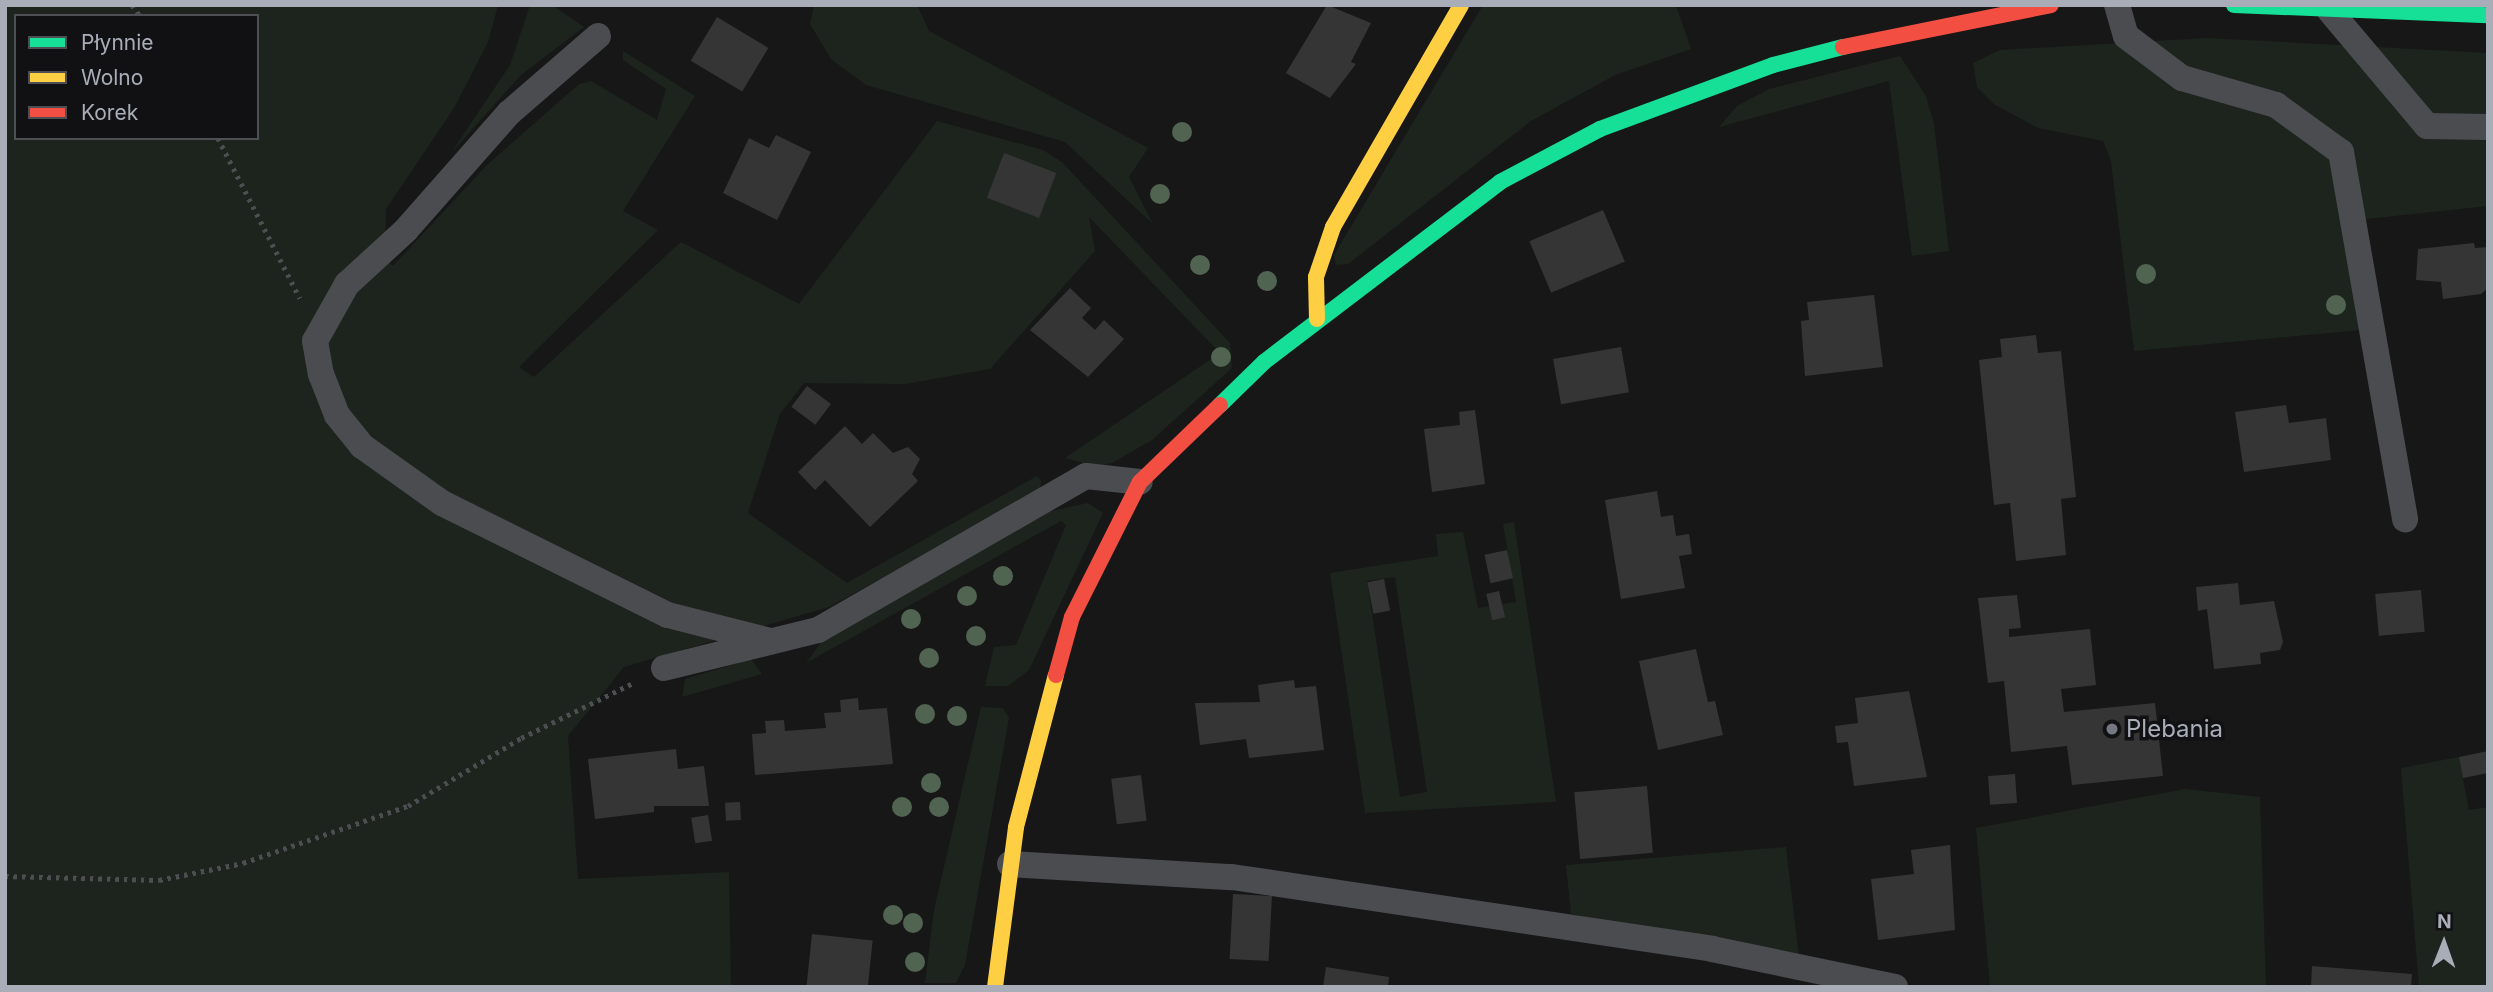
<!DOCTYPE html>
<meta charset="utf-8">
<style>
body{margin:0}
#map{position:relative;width:2493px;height:992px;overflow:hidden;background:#171717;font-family:Inter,sans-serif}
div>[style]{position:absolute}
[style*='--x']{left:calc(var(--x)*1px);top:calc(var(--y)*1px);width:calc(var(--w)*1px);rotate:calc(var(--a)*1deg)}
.green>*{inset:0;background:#1d241e}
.building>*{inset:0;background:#353536;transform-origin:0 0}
.path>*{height:4.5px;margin-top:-2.25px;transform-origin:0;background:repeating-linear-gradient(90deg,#4d4e52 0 3.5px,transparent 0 8.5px)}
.lane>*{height:26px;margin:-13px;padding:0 13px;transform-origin:13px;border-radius:13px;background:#4b4c50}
.fast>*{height:16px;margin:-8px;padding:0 8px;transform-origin:8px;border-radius:8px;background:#16e098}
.slow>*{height:16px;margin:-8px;padding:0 8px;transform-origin:8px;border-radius:8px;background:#ffcf43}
.jam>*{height:16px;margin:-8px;padding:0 8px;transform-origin:8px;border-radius:8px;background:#f24e42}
.trees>*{width:20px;height:20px;margin:-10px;border-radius:50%;background:#506451}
.dots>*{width:19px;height:19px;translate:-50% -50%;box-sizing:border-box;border:4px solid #111113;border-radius:50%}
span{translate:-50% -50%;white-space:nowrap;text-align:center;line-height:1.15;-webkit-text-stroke:7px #111113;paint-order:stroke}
.poi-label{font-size:24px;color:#a8adb8}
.left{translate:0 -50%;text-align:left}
.frame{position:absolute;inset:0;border:7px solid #a8adb8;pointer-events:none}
.legend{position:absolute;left:14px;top:14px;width:245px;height:126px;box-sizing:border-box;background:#111113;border:2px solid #4d4f55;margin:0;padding:9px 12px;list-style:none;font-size:21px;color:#a8adb8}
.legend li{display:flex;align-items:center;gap:14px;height:35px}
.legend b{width:35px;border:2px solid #4d4f55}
.north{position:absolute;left:2409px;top:908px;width:70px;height:70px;-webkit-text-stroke:5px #111113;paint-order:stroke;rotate:1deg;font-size:19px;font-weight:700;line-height:28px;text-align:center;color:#a8adb8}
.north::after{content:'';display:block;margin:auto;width:24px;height:32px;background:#a8adb8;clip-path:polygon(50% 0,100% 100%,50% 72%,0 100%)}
</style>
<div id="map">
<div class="green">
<div style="clip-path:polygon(evenodd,5px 5px,498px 5px,488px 42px,454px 108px,386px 209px,385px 257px,393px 266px,486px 166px,579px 84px,591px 81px,657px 120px,666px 89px,623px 60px,623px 51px,695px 96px,623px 211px,658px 230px,519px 367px,534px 377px,681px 242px,799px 304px,937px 121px,1043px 150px,1062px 162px,1230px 343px,1232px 368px,1152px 440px,1112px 463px,1096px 466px,1065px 458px,1220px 353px,1089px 217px,1095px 251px,990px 369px,905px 384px,804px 383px,780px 414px,748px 513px,847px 583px,1037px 476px,1041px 481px,1040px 492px,829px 607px,624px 667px,568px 736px,578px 879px,729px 872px,731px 987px,5px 987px,5px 5px,16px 16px,257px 16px,257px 138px,16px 138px,16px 16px)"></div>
<div style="clip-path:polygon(530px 5px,552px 5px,584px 27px,521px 75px,451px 153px,510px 65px)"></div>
<div style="clip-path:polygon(814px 5px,917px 5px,929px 31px,1148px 148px,1129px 177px,1153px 224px,1065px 142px,866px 85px,831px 59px,810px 24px)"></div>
<div style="clip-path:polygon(1483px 5px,1676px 5px,1691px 49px,1615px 75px,1531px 121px,1348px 264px,1336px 265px,1334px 255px)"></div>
<div style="clip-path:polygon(2207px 38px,2488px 53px,2488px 206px,2347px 221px,2360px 330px,2134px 351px,2111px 161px,2103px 141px,2038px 128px,1995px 105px,1977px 87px,1973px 63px,2000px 50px)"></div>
<div style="clip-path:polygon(1900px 56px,1926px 96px,1934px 124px,1949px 251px,1912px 256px,1889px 81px,1719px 127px,1737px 106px,1769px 89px)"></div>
<div style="clip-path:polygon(1088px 503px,1103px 513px,1029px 670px,1008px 686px,985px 686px,994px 647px,1016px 645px,1066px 525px,1061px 521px,806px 663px,822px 641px,1051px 511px)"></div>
<div style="clip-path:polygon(evenodd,1514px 522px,1556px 802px,1365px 813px,1330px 573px,1438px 556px,1436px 534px,1463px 532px,1478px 608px,1516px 602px,1503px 524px,1514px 522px,1395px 577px,1427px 792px,1400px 797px,1367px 581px,1395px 577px)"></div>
<div style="clip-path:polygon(751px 659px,762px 674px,682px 697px,685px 679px)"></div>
<div style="clip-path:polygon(981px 707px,1003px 708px,1009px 718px,965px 965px,956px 983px,925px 983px,934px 910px)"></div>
<div style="clip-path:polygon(2459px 757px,2469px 810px,2488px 807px,2488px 987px,2419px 987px,2401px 768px)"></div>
<div style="clip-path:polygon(2185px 789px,2260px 797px,2266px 987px,1990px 987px,1976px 828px)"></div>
<div style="clip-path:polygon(1786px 847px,1799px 957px,1571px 914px,1566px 865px)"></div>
</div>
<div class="building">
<div style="clip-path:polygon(1327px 5px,1371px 23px,1351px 62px,1356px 64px,1330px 98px,1286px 73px)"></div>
<div style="left:717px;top:17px;width:60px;height:51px;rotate:31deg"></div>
<div style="clip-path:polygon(776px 135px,811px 152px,777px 220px,723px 193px,749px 138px,769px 148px)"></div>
<div style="left:1004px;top:153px;width:56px;height:48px;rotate:21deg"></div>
<div style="left:1603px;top:210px;width:56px;height:80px;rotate:67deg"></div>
<div style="clip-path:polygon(2474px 243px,2475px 248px,2488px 247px,2488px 288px,2481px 294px,2443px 299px,2441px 282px,2416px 280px,2418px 249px)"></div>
<div style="clip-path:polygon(1070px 288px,1091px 308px,1082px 318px,1095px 330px,1104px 320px,1124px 339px,1088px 377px,1030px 330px)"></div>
<div style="clip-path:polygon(1874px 295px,1883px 367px,1805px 376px,1801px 321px,1809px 320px,1807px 302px)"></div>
<div style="clip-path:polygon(2036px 335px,2038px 353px,2061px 351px,2076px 497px,2061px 499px,2066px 555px,2016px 561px,2010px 503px,1994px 505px,1979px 360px,2002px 357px,2000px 339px)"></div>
<div style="left:1621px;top:347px;width:46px;height:69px;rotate:80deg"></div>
<div style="left:807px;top:386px;width:30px;height:26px;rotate:37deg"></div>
<div style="clip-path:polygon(2286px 405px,2289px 423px,2326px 418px,2331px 460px,2244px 472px,2235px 412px)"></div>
<div style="clip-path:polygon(1475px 410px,1485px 484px,1432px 492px,1424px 429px,1460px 425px,1459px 412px)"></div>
<div style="clip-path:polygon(845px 426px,862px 444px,873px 433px,893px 453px,908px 447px,920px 459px,912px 474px,918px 481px,870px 527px,825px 480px,815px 490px,798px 472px)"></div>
<div style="clip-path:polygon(1657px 491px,1661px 517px,1673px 515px,1676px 536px,1689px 534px,1692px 554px,1679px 556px,1685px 588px,1621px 599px,1605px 500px)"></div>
<div style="left:1507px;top:550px;width:29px;height:23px;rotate:78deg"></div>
<div style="left:1384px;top:579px;width:32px;height:17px;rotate:79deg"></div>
<div style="clip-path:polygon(2238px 583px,2240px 605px,2274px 601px,2283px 642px,2280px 650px,2260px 653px,2261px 664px,2214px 669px,2207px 609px,2198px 611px,2196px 587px)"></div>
<div style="left:2421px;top:590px;width:42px;height:46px;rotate:85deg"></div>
<div style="left:1499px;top:591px;width:27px;height:13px;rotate:77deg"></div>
<div style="clip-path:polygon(2017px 595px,2021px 628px,2009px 629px,2009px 637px,2090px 629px,2096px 685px,2061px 689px,2064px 712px,2155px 703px,2163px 776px,2072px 785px,2067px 746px,2011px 752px,2004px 681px,1988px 683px,1978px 598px)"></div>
<div style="clip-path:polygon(1696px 649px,1708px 702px,1715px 701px,1723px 735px,1658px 750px,1639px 661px)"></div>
<div style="clip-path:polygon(1294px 680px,1295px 688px,1316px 686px,1324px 750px,1249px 758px,1246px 739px,1200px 745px,1195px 703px,1260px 702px,1258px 685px)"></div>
<div style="clip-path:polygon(1909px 691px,1927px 777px,1854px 786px,1848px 742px,1837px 743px,1835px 726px,1858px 723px,1855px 698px)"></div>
<div style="clip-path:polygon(858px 698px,859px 710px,887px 708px,893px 764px,755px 775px,752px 734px,766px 733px,765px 721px,784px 720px,785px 731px,826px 728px,824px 713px,841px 712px,840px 700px)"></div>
<div style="clip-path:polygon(676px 749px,678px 769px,704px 766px,709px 806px,654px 806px,654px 812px,595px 819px,588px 759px)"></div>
<div style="clip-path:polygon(2488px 751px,2488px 773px,2463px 778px,2459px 757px)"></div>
<div style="left:2015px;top:774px;width:29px;height:27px;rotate:86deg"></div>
<div style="left:1141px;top:775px;width:46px;height:30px;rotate:83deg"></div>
<div style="left:1647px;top:786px;width:67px;height:73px;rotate:85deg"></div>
<div style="left:740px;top:802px;width:18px;height:15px;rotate:87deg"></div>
<div style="left:708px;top:815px;width:26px;height:17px;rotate:81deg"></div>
<div style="clip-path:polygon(1950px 845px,1955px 930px,1878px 940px,1871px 879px,1914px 874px,1911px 850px)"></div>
<div style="left:1233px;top:894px;width:39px;height:65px;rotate:3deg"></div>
<div style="left:812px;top:934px;width:61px;height:53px;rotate:6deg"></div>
<div style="clip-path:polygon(2312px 966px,2412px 974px,2411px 987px,2311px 987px)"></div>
<div style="clip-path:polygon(1326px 967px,1389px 977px,1388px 987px,1323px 987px)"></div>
</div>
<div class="path">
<div style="--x:132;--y:5;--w:14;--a:54"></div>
<div style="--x:218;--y:138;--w:180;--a:62.9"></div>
<div style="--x:5;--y:876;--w:154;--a:1.5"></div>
<div style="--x:159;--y:880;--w:86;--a:-11.4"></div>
<div style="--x:243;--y:863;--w:175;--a:-19.1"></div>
<div style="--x:408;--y:806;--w:132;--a:-31"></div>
<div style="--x:521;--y:738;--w:127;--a:-26.2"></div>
</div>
<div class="lane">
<div style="--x:2117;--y:5;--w:32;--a:74"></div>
<div style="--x:2126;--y:36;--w:70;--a:36.9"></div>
<div style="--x:2182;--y:78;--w:98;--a:16"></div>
<div style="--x:2276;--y:105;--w:80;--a:35.9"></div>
<div style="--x:2341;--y:152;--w:373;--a:80.1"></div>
<div style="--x:2330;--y:11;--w:150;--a:49.9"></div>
<div style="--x:2427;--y:126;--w:61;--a:0.9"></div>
<div style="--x:598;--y:36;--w:118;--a:139.1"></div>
<div style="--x:509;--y:113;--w:156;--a:131.4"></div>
<div style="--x:406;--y:230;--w:80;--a:137.5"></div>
<div style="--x:347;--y:284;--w:65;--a:119.3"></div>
<div style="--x:315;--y:341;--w:34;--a:80"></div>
<div style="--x:321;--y:374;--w:44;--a:68.7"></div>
<div style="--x:337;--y:415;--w:40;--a:51"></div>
<div style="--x:362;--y:446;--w:98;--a:35.5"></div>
<div style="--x:442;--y:503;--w:252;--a:26.4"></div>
<div style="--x:668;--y:615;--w:105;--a:14.3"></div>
<div style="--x:664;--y:668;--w:159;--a:-13.9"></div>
<div style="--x:818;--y:630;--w:309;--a:-29.9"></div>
<div style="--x:1086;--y:476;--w:54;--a:6.3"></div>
<div style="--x:1010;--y:864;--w:222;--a:3.4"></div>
<div style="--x:1232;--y:877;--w:485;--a:8.5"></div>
<div style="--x:1712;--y:949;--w:187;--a:11.7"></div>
</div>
<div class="fast">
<div style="--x:2234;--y:5;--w:254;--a:2.3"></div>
<div style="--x:1220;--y:405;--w:62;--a:-44.3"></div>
<div style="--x:1264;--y:362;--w:297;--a:-37.3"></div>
<div style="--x:1500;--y:182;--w:113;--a:-27.9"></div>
<div style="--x:1600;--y:129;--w:184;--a:-20.3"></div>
<div style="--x:1773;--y:65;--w:72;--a:-14.4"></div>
</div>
<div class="slow">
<div style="--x:1317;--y:319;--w:42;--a:-91.4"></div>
<div style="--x:1316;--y:277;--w:53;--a:-71.2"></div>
<div style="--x:1333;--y:227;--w:256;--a:-60"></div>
<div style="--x:995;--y:987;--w:161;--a:-82.5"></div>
<div style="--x:1016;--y:827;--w:157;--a:-75.3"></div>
</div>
<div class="jam">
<div style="--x:1843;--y:47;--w:212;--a:-11.4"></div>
<div style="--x:1056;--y:675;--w:60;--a:-74.6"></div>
<div style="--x:1072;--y:617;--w:151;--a:-63.3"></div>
<div style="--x:1140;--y:482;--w:111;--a:-43.9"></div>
</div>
<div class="trees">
<div style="left:1182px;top:132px"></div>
<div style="left:1160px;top:194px"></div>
<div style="left:1200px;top:265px"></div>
<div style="left:2146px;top:274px"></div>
<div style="left:1267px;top:281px"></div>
<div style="left:2336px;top:305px"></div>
<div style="left:1221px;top:357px"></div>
<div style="left:1003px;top:576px"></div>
<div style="left:967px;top:596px"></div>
<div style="left:911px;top:619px"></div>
<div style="left:976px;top:636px"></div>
<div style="left:929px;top:658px"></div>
<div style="left:925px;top:714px"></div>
<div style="left:957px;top:716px"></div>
<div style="left:931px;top:783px"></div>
<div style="left:902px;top:807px"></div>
<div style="left:939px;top:807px"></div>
<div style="left:893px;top:915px"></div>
<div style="left:913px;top:923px"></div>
<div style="left:915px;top:962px"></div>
</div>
<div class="dots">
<div style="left:2112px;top:729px;background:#757880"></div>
</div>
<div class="poi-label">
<span class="left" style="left:2126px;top:729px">Plebania</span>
</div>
<div class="frame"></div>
<ul class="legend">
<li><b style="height:9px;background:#16e098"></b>Płynnie</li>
<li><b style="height:9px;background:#ffcf43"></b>Wolno</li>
<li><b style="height:9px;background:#f24e42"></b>Korek</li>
</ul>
<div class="north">N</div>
</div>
